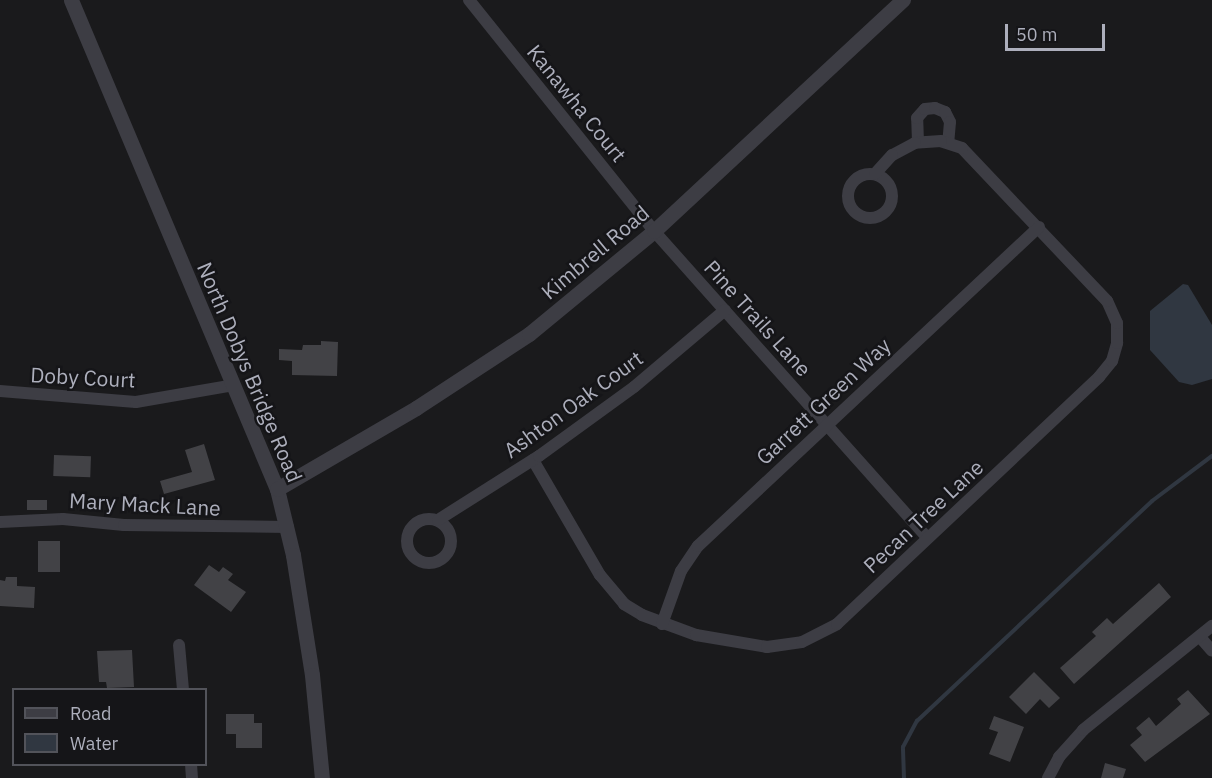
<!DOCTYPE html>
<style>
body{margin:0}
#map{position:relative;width:1212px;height:778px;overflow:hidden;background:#1a1a1c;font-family:"IBM Plex Sans",sans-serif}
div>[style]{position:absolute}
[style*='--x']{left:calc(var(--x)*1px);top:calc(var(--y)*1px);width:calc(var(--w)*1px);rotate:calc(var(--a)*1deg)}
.water>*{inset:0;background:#303741}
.stream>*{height:4px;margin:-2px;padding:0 2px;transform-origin:2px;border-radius:2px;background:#303741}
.building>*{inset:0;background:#424246;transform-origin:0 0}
.minor>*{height:12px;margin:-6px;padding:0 6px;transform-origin:6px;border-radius:6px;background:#3d3d44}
.minor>.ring{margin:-6px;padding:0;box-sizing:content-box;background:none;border:12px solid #3d3d44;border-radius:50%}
.tertiary>*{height:15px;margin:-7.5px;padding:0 7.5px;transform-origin:7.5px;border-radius:7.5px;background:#3d3d44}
span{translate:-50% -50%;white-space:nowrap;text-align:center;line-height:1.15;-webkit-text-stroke:5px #151518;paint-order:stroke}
.street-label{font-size:21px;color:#adafbc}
.legend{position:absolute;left:12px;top:688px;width:195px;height:78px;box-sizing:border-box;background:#151518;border:2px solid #52535a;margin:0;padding:8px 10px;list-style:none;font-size:18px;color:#adafbc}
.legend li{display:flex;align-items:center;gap:12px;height:30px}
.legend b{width:30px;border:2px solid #52535a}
.scale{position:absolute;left:1005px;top:24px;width:100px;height:27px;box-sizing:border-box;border:3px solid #adafbc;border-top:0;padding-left:8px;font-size:18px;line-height:21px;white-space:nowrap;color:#adafbc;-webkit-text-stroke:4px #151518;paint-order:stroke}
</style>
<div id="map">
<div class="water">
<div style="clip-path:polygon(1183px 284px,1188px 285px,1212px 325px,1212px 379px,1192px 385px,1179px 382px,1150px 350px,1150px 311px)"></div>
</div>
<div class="stream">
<div style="--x:904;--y:778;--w:31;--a:-92"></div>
<div style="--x:903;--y:747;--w:30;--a:-62"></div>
<div style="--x:917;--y:721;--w:322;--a:-43.1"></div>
<div style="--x:1152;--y:501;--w:75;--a:-36.9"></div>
</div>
<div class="building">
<div style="clip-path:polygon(321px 341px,338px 342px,337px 376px,292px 375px,292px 361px,279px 360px,279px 349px,302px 350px,303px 345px,321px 345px)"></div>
<div style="clip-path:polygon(204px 444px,215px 480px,164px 494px,160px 481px,192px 472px,185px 450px)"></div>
<div style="left:54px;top:455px;width:37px;height:21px;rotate:2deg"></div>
<div style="left:27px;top:500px;width:20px;height:10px"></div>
<div style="left:60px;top:541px;width:31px;height:22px;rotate:90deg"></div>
<div style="clip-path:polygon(209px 565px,219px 572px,223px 567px,233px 574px,228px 580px,246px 592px,231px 612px,194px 585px)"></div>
<div style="clip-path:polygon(6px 577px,17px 577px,17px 586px,35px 587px,34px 608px,0 606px,0 580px,5px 581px)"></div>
<div style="clip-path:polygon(1159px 583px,1171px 597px,1074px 684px,1060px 668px,1096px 636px,1092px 632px,1107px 618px,1113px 624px)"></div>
<div style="clip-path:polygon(132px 650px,134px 687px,107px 688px,106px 682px,99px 682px,97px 651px)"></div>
<div style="clip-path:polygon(1034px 672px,1060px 698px,1049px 708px,1040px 699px,1026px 714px,1009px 697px)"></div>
<div style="clip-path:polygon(1188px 690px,1210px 714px,1145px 762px,1130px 745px,1142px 735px,1136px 728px,1149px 717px,1156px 726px,1181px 704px,1177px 699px)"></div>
<div style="clip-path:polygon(226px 714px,254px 714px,254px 723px,262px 723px,262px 748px,236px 748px,236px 734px,226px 734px)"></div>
<div style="clip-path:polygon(994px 716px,1024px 727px,1010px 762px,989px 754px,998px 732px,989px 729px)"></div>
<div style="clip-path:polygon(1105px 763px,1126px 769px,1123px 778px,1101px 778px)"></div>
</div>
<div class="minor">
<div style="--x:469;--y:0;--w:296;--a:51.3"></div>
<div style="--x:654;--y:231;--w:411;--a:48.3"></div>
<div style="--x:918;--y:142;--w:24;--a:-92"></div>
<div style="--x:917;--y:118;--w:12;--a:-48"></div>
<div style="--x:925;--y:109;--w:10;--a:-6"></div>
<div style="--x:935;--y:108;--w:11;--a:22"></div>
<div style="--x:945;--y:112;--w:11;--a:63"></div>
<div style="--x:950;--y:122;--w:21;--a:95"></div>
<div class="ring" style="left:848px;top:174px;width:32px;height:32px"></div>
<div style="--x:0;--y:391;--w:136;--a:4.6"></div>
<div style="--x:136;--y:402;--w:99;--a:-9.8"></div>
<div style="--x:533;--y:460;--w:133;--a:59.8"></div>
<div style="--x:600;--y:575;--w:38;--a:50"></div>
<div style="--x:624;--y:604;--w:21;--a:31"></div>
<div style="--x:642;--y:615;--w:58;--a:20.3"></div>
<div style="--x:696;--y:635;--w:72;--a:9.6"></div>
<div style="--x:767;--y:647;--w:35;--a:-8"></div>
<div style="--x:802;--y:642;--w:39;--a:-27"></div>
<div style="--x:837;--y:624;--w:360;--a:-43.3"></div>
<div style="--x:1099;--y:377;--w:21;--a:-51"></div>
<div style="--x:1112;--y:361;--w:19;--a:-74"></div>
<div style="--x:1117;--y:343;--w:20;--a:-90"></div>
<div style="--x:1117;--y:323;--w:24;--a:-114"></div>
<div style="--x:1107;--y:301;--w:211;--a:-133.5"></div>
<div style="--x:962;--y:148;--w:22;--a:-162"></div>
<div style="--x:941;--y:141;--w:26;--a:176"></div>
<div style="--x:915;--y:143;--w:26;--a:152"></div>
<div style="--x:892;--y:155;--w:25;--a:132"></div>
<div class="ring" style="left:407px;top:519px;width:32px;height:32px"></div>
<div style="--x:438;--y:520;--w:120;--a:-32.4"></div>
<div style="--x:539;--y:456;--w:117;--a:-36"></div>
<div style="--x:634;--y:387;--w:119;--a:-40.2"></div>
<div style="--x:0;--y:522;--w:63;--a:-2.7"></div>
<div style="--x:63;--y:519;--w:61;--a:5.6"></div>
<div style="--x:124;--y:525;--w:164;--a:0.7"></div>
<div style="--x:662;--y:624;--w:56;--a:-70.3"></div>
<div style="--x:681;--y:571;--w:30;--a:-56"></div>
<div style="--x:698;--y:546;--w:467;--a:-43.1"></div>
<div style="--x:1200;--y:637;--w:18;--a:49"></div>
<div style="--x:179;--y:645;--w:45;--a:84.9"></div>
<div style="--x:191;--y:764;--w:14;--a:86"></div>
<div style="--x:1048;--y:778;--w:24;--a:-62"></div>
<div style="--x:1059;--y:757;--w:36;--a:-48"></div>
<div style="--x:1083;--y:730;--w:166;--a:-38.9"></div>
</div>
<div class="tertiary">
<div style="--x:71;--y:0;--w:531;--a:67.16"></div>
<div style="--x:277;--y:489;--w:68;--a:76.4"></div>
<div style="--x:293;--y:555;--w:121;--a:81"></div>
<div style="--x:312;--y:675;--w:103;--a:84.5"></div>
<div style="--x:277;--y:489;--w:161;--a:-30.2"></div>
<div style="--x:416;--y:408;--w:135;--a:-33.2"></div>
<div style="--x:529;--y:334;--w:162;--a:-39.5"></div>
<div style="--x:654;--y:231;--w:340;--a:-42.9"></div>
</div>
<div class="street-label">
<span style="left:577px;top:103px;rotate:51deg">Kanawha Court</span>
<span style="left:595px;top:252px;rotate:-40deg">Kimbrell Road</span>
<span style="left:758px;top:318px;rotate:48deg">Pine Trails Lane</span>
<span style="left:250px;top:372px;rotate:67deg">North Dobys Bridge Road</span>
<span style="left:83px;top:377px;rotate:3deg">Doby Court</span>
<span style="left:823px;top:401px;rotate:-43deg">Garrett Green Way</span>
<span style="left:573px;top:404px;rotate:-36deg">Ashton Oak Court</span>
<span style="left:145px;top:504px;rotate:3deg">Mary Mack Lane</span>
<span style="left:923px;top:516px;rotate:-43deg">Pecan Tree Lane</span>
</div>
<ul class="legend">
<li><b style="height:8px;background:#3d3d44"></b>Road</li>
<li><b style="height:16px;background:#303741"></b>Water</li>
</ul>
<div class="scale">50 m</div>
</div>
